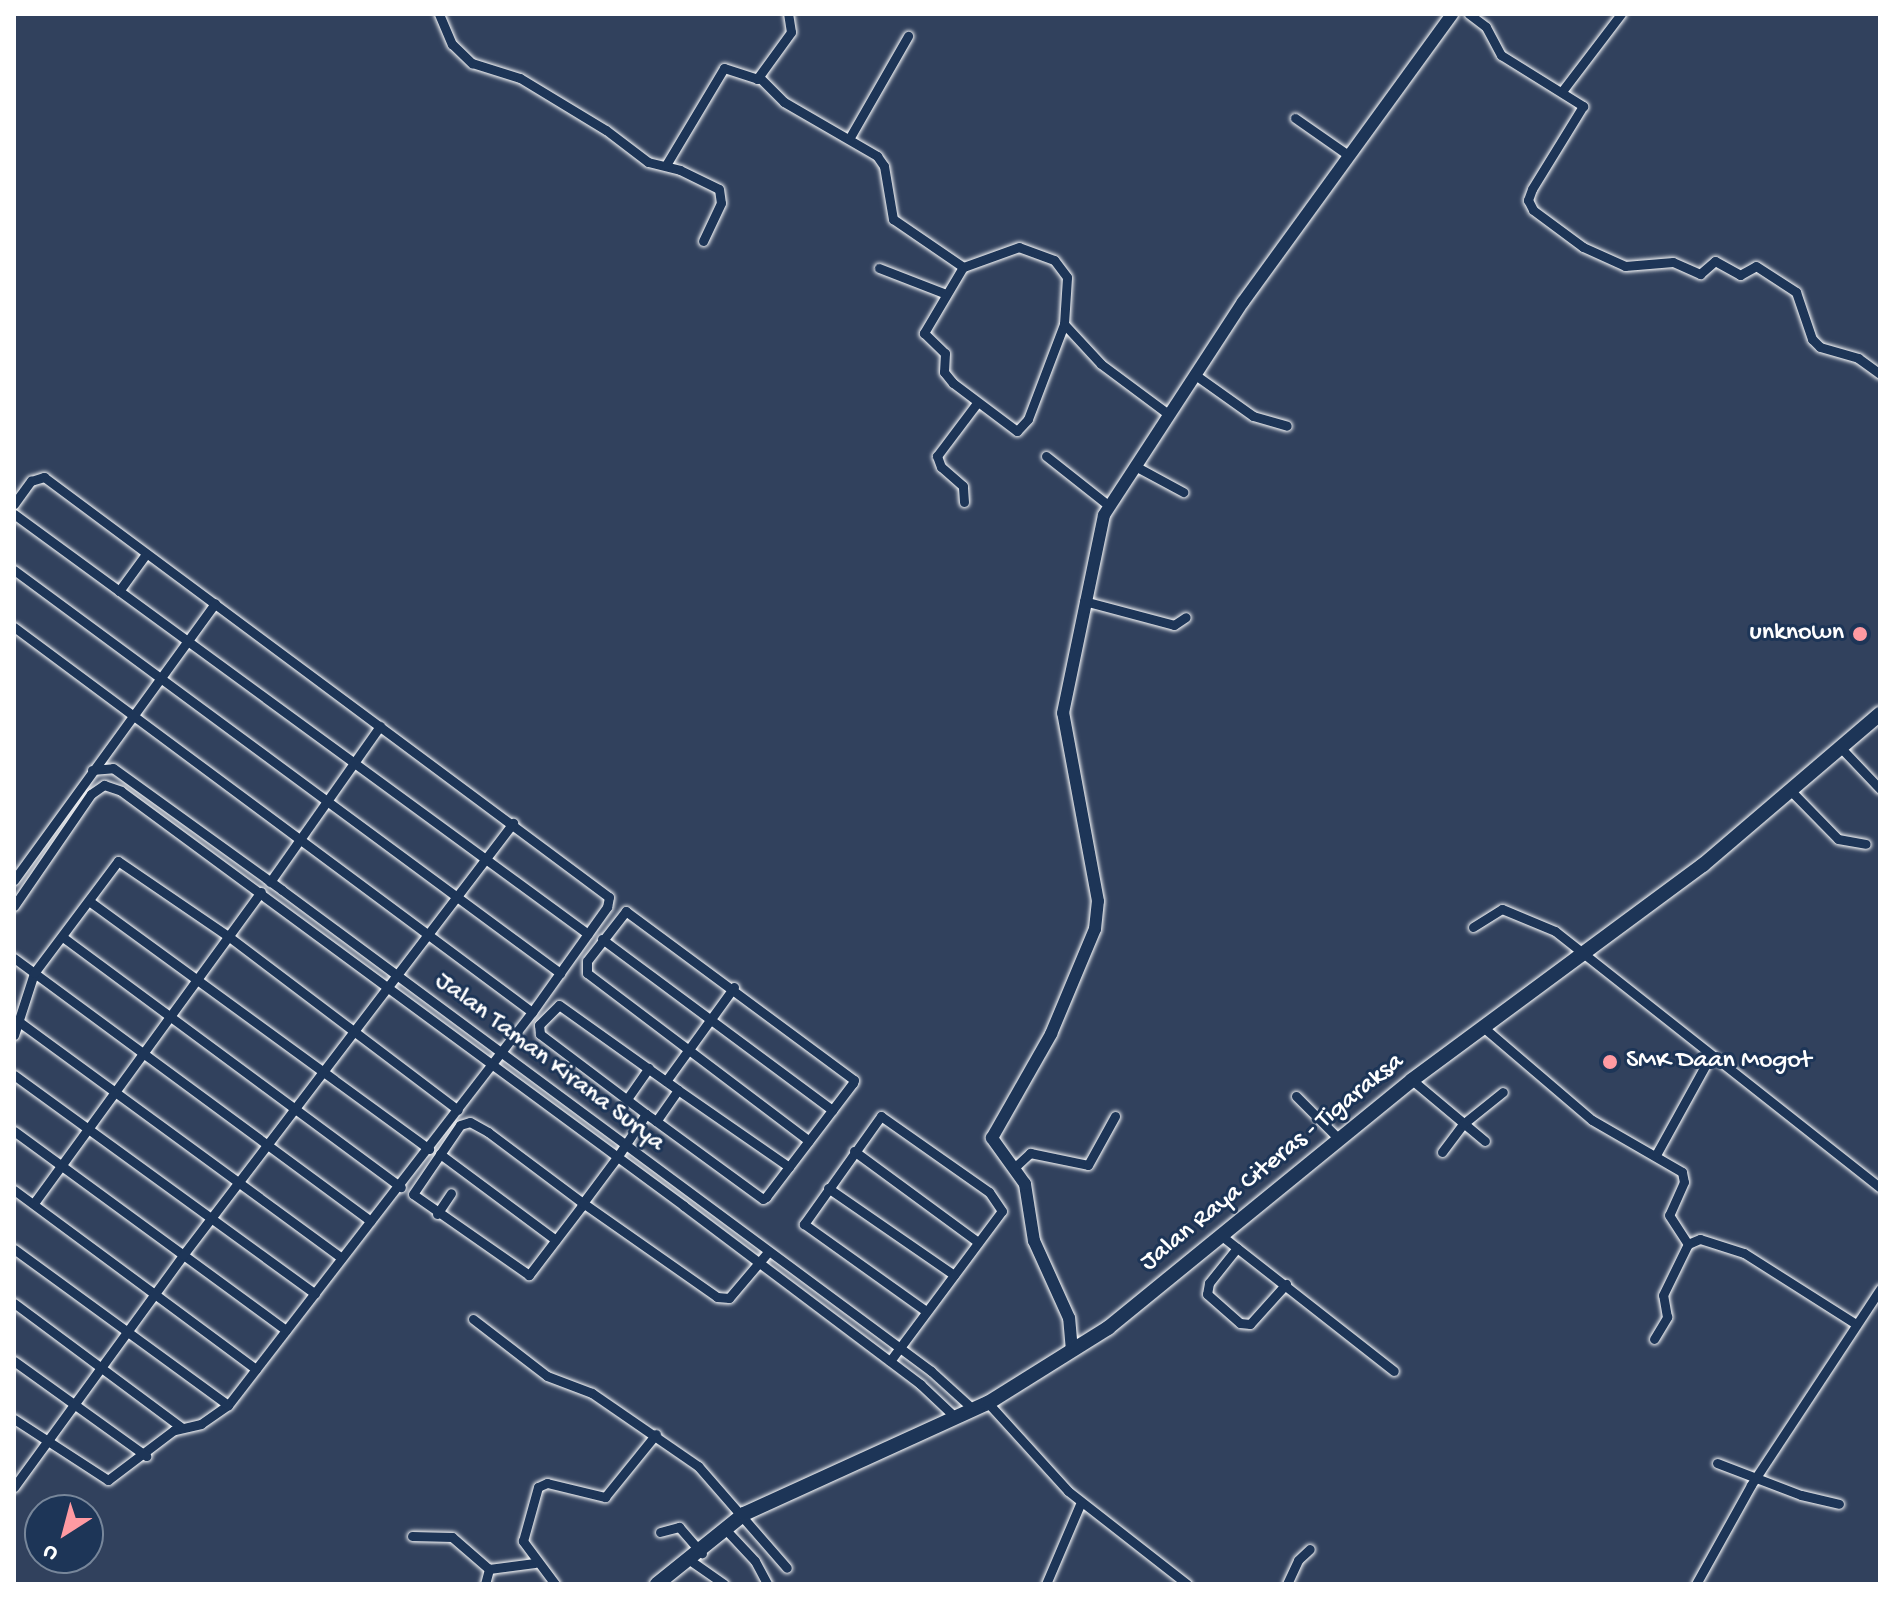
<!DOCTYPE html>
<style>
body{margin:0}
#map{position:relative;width:1894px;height:1598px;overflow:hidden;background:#31415d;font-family:"Gochi Hand",sans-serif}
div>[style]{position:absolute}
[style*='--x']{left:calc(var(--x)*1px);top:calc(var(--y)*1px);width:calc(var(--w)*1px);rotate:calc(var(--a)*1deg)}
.roads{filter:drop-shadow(0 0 2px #fff) drop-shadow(0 0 2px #fff)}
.street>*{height:9px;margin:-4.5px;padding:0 4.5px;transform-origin:4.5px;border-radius:4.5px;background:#1d3557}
.secondary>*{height:12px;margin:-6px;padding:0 6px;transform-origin:6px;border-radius:6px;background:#1d3557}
.primary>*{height:14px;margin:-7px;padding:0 7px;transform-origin:7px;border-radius:7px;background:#1d3557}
.dots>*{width:22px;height:22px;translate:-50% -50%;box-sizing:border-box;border:4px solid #1d3557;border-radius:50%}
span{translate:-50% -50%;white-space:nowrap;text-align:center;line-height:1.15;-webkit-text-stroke:6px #1d3557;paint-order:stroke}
.poi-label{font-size:26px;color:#fff}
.right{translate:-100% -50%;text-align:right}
.left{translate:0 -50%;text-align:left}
.street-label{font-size:26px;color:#fff}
.frame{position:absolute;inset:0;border:16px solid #fff;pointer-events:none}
.north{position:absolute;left:24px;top:1494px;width:80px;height:80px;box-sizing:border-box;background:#1d3557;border:2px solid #77869a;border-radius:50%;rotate:216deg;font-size:22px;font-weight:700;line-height:32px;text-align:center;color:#fff}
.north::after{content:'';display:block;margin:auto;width:28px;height:36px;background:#ff9aa2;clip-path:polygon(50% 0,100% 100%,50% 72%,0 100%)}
</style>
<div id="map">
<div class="roads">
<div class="street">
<div style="--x:439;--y:14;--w:33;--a:67"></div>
<div style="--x:452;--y:44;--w:28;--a:44"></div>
<div style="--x:472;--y:63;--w:50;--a:17.4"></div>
<div style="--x:520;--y:78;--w:100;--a:31.2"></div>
<div style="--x:606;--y:130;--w:53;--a:37.3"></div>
<div style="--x:648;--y:162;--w:33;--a:14"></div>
<div style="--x:680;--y:170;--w:43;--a:26"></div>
<div style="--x:719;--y:189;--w:14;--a:82"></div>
<div style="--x:721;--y:203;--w:42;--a:115.3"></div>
<div style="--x:1469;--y:14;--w:21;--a:37"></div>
<div style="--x:1486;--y:27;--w:32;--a:62"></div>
<div style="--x:1501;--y:55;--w:97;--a:31.9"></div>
<div style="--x:1583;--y:106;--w:97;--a:121.6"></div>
<div style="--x:1532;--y:189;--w:12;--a:110"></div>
<div style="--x:1528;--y:200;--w:11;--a:63"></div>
<div style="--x:1533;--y:210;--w:62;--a:36.5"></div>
<div style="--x:1583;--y:247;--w:46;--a:24.3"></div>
<div style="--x:1625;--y:266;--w:48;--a:-4.8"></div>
<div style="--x:1673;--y:262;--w:30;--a:24"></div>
<div style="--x:1700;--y:274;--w:20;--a:-41"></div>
<div style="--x:1715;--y:261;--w:29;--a:29"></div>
<div style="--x:1740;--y:275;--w:18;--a:-29"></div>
<div style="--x:1756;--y:266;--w:48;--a:33"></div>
<div style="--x:1796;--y:292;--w:50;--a:71.2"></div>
<div style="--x:1812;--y:339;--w:11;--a:45"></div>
<div style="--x:1820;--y:347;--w:40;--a:16"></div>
<div style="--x:1858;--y:358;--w:27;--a:36"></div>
<div style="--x:759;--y:77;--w:35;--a:45"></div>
<div style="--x:784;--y:102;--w:108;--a:30.1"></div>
<div style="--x:877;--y:156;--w:12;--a:55"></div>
<div style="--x:884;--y:166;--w:54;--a:80.4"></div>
<div style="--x:893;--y:219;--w:85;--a:34.4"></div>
<div style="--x:963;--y:267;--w:77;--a:120.6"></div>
<div style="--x:924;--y:333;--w:29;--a:44"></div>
<div style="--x:945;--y:353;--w:19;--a:93"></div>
<div style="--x:944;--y:372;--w:14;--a:51"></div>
<div style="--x:953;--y:383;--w:80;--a:36.9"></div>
<div style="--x:1017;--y:431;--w:16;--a:-47"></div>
<div style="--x:1028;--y:419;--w:102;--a:-69.2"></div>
<div style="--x:1064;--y:324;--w:47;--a:-86.3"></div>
<div style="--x:1067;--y:277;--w:21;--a:-127"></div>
<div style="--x:1054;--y:260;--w:37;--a:-160"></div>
<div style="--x:1019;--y:247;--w:59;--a:160.3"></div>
<div style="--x:1563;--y:90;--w:96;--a:-52.7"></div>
<div style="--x:1295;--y:118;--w:65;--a:34.9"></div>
<div style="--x:849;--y:139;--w:119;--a:-60.2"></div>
<div style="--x:666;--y:165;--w:113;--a:-59.1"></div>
<div style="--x:724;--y:68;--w:35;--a:18"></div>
<div style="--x:757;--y:79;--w:58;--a:-54.1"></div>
<div style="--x:791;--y:32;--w:18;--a:-99"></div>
<div style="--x:879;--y:268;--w:72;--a:21.2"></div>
<div style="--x:1064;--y:324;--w:54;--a:47.2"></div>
<div style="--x:1101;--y:364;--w:84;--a:36.7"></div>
<div style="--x:1194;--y:374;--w:72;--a:35.4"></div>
<div style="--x:1253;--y:416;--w:35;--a:16"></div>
<div style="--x:1046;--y:456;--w:79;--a:38.3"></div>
<div style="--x:1135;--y:466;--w:55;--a:28.4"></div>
<div style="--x:964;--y:502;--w:16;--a:-94"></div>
<div style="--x:963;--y:486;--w:29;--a:-139"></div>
<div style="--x:941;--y:467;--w:12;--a:-110"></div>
<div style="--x:937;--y:456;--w:66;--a:-53"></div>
<div style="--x:14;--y:504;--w:29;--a:-54"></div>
<div style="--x:31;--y:481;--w:14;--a:-17"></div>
<div style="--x:44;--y:477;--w:704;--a:36.63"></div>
<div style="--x:609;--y:897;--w:10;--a:101"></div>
<div style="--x:607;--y:907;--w:129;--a:125.5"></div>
<div style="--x:532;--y:1012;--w:497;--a:127.7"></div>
<div style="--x:228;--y:1405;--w:33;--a:145"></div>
<div style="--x:201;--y:1424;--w:28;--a:167"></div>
<div style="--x:174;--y:1430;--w:83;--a:142.9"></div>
<div style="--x:108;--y:1480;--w:112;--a:-147"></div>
<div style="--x:14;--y:514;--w:711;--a:36.19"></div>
<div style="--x:14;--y:570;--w:679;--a:36.43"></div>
<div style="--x:119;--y:591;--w:46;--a:-53.9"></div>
<div style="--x:1084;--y:601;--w:93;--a:14.9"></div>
<div style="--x:1174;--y:625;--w:14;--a:-34"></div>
<div style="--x:14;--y:627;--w:645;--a:36.62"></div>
<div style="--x:1840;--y:747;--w:58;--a:46.4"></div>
<div style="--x:92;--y:770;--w:21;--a:-5"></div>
<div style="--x:113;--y:768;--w:208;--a:35.8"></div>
<div style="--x:282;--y:890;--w:808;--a:36.54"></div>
<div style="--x:931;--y:1371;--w:58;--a:42.2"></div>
<div style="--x:1791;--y:791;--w:67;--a:45.6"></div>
<div style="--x:1838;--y:839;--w:28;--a:10"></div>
<div style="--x:14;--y:880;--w:342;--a:-54"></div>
<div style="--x:270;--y:882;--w:191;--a:-54.8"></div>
<div style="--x:89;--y:901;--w:421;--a:36.1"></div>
<div style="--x:14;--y:906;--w:136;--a:-55.5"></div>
<div style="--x:91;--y:794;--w:16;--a:-35"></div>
<div style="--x:104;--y:785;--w:18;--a:19"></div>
<div style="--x:121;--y:791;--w:699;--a:36.39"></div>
<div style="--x:684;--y:1206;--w:296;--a:37"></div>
<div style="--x:920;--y:1384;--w:50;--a:43.4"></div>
<div style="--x:1473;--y:927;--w:34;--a:-32"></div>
<div style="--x:1502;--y:909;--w:57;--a:22.5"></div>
<div style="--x:1555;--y:931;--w:414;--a:38.3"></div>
<div style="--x:64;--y:938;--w:419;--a:36.5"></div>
<div style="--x:602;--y:939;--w:287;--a:36.6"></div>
<div style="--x:14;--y:958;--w:443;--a:36.4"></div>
<div style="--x:18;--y:1021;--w:401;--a:36.2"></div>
<div style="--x:1483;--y:1027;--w:143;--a:40.5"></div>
<div style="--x:1592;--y:1120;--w:104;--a:30"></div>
<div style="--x:1682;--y:1172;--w:10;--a:79"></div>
<div style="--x:1684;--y:1182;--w:36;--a:114"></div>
<div style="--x:1669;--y:1215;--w:35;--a:57"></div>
<div style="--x:1688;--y:1244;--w:13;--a:-23"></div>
<div style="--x:1700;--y:1239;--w:46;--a:17.7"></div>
<div style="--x:1744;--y:1253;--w:133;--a:32.4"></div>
<div style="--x:14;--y:1035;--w:65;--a:-72.1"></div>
<div style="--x:34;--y:973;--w:140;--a:-53.1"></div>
<div style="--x:118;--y:861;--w:133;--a:34.3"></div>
<div style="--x:228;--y:936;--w:288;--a:37.1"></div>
<div style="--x:14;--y:1075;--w:372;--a:36"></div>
<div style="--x:1412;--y:1080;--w:95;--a:39.9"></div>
<div style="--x:666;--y:1081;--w:116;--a:-54.1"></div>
<div style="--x:678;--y:1090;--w:135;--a:34.7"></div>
<div style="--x:1296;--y:1096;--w:62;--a:45"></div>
<div style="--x:627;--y:1099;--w:38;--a:-55"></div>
<div style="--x:646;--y:1114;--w:133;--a:-143"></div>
<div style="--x:540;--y:1034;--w:9;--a:-96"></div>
<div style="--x:539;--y:1025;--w:28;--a:-45"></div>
<div style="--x:559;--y:1005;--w:146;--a:35.5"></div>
<div style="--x:678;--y:1090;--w:38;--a:125"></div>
<div style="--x:656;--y:1121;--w:12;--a:-145"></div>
<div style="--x:646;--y:1114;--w:50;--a:123.7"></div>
<div style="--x:618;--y:1156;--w:59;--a:126.7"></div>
<div style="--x:583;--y:1203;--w:4;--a:117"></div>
<div style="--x:581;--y:1207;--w:86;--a:127.4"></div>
<div style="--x:529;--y:1275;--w:141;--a:-145.1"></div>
<div style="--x:413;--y:1194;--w:83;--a:-55.7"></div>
<div style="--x:460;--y:1125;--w:10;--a:-17"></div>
<div style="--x:470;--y:1122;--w:21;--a:29"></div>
<div style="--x:488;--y:1132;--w:119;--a:36.8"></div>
<div style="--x:583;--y:1203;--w:164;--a:35"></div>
<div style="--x:717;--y:1297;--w:12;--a:5"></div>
<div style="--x:729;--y:1298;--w:60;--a:-49.7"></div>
<div style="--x:656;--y:1121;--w:132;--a:36.1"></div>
<div style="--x:763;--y:1199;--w:4;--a:-34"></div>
<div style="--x:766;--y:1197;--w:143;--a:-52.7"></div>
<div style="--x:853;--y:1083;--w:3;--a:-72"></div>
<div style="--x:854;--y:1080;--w:284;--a:-143.5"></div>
<div style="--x:626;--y:911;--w:63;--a:128"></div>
<div style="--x:587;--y:961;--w:12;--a:90"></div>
<div style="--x:587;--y:973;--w:278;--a:37.1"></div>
<div style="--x:14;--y:1131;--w:337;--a:36.2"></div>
<div style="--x:854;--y:1151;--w:154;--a:36.3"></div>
<div style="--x:1442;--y:1152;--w:35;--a:-53"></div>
<div style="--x:1463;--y:1124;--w:51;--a:-38.7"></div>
<div style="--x:1657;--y:1153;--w:112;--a:-61.1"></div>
<div style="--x:440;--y:1154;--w:144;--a:36.6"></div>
<div style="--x:1015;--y:1167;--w:21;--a:-43"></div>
<div style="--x:1030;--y:1153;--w:59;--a:11.7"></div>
<div style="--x:1088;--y:1165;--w:56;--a:-61.1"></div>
<div style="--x:828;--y:1188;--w:153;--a:34.6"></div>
<div style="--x:14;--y:1190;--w:301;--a:36.5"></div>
<div style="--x:34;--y:1203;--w:385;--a:-53.9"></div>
<div style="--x:437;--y:1214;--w:25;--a:-56"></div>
<div style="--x:1223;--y:1237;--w:217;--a:38.1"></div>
<div style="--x:1237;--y:1248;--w:45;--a:128.7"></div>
<div style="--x:1209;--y:1283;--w:11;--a:100"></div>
<div style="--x:1207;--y:1294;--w:44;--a:41.3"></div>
<div style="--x:1240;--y:1323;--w:10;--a:6"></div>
<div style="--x:1250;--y:1324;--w:54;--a:-48"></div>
<div style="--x:14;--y:1249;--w:265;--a:36.1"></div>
<div style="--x:14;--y:1303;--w:208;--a:36.6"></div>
<div style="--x:473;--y:1319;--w:93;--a:37.6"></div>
<div style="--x:547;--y:1376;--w:48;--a:20.7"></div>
<div style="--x:592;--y:1393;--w:129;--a:34.6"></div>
<div style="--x:698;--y:1466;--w:135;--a:48.9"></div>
<div style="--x:1654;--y:1339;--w:26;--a:-59"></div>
<div style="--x:1667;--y:1317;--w:22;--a:-100"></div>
<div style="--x:1663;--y:1295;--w:57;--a:-63.9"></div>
<div style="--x:14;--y:1361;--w:163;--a:35.7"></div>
<div style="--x:890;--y:1361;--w:187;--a:-53.3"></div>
<div style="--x:1002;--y:1211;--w:23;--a:-124"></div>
<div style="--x:989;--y:1192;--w:132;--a:-144.9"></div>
<div style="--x:881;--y:1116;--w:133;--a:125.5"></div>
<div style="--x:804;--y:1224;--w:150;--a:35.5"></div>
<div style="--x:988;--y:1403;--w:119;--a:47.7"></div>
<div style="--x:1068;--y:1491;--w:151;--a:38"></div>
<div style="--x:1717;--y:1463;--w:90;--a:20.9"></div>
<div style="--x:1801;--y:1495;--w:39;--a:13"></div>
<div style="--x:14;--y:1487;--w:287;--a:-53.9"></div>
<div style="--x:183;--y:1255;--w:544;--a:-52.62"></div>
<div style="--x:726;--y:1530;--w:42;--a:46.9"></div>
<div style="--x:755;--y:1561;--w:26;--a:62"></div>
<div style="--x:660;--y:1532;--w:20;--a:-15"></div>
<div style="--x:679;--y:1527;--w:35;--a:49"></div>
<div style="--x:412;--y:1536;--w:40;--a:1.4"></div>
<div style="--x:452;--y:1537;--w:49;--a:40.9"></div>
<div style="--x:691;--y:1561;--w:40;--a:34.9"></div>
<div style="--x:485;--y:1584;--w:16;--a:-75"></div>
<div style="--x:489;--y:1569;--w:46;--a:-7.4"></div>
<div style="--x:555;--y:1584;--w:54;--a:-126.7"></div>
<div style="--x:523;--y:1541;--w:56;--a:-74.5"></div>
<div style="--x:538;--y:1487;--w:10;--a:-24"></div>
<div style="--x:547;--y:1483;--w:60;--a:13.6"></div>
<div style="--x:605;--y:1497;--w:81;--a:-51"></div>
<div style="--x:1046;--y:1584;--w:89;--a:-66.9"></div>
<div style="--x:1287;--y:1584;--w:26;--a:-65"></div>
<div style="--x:1298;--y:1560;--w:16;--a:-43"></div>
<div style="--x:1696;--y:1584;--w:113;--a:-60.9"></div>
<div style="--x:1751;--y:1485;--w:235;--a:-56.6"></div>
</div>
<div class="secondary">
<div style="--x:1072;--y:1351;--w:33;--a:-95"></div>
<div style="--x:1069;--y:1318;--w:85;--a:-114.4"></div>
<div style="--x:1034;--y:1241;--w:58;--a:-99"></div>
<div style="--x:1025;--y:1184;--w:57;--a:-125.7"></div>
<div style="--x:992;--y:1138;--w:120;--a:-60.4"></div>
<div style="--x:1051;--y:1034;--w:114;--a:-67.3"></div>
<div style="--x:1095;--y:929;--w:28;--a:-84"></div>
<div style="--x:1098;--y:901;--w:191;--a:-100.5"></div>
<div style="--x:1063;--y:713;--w:202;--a:-78.3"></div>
<div style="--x:1104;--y:515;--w:254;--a:-56.9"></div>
<div style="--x:1243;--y:302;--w:356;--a:-54"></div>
</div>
<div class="primary">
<div style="--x:657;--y:1584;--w:112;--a:-38.8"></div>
<div style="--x:744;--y:1514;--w:268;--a:-24.5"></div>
<div style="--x:988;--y:1403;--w:142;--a:-32"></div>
<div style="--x:1108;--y:1328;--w:392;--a:-39.2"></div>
<div style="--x:1412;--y:1080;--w:362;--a:-36.5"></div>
<div style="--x:1703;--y:865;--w:233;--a:-40.5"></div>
</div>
</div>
<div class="dots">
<div style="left:1860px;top:634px;background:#ff9aa2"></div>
<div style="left:1610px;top:1062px;background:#ff9aa2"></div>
</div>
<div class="poi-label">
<span class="right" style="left:1844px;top:634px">unknown</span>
<span class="left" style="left:1626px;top:1062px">SMK Daan Mogot</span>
</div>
<div class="street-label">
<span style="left:549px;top:1063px;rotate:37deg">Jalan Taman Kirana Surya</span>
<span style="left:1273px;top:1163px;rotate:-39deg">Jalan Raya Citeras - Tigaraksa</span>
</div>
<div class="frame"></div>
<div class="north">U</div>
</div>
